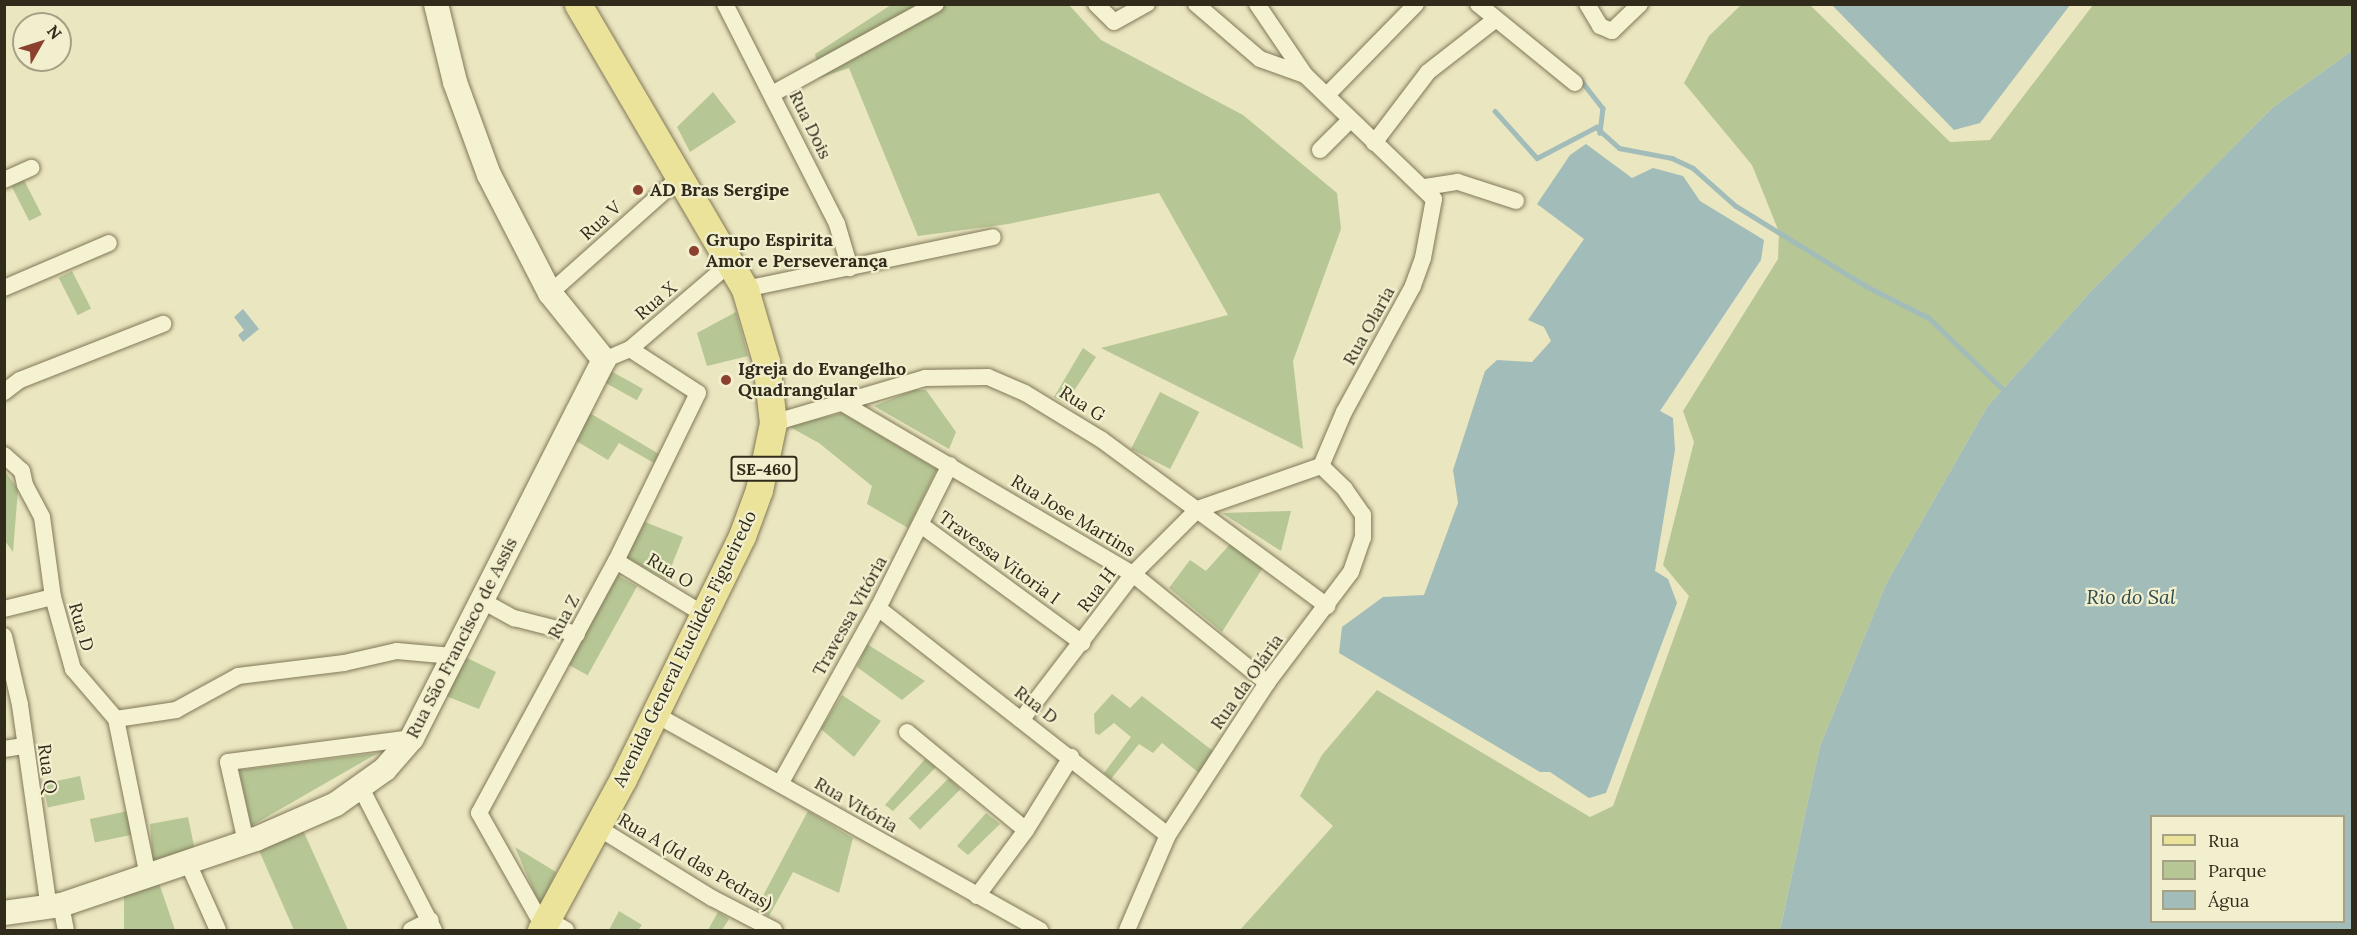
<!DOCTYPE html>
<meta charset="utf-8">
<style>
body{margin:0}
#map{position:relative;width:2357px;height:935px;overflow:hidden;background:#eae6bf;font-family:Lora,serif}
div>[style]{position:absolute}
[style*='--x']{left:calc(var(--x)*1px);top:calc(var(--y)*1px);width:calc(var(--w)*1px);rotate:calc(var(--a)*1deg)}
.green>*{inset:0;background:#b6c694;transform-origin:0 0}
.water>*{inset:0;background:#a2bcba}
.stream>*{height:4.5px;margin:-2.25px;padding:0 2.25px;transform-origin:2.25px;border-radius:2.25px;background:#a2bcba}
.roads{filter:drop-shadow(0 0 2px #817759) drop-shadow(0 0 2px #817759)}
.street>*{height:16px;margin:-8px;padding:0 8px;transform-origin:8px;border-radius:8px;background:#f5f2d1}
.secondary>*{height:24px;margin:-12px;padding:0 12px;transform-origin:12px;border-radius:12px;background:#f5f2d1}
.primary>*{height:27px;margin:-13.5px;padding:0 13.5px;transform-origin:13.5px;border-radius:13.5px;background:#ebe399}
.dots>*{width:16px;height:16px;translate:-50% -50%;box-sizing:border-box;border:3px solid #f2efce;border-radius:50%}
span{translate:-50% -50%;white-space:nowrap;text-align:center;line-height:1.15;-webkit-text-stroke:4.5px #f2efce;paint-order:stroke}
.shield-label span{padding:2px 4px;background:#f2efce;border:2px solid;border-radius:4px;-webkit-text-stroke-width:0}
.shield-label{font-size:16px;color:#312b1c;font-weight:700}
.street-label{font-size:18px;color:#312b1c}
.poi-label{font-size:18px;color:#312b1c;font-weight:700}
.left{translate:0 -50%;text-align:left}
.water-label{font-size:20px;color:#2d4b50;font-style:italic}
.frame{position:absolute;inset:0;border:6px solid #312b1c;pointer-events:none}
.legend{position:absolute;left:2150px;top:815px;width:195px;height:108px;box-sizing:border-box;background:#f2efce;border:2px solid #a5a187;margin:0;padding:8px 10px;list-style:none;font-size:18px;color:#312b1c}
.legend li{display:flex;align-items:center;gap:12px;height:30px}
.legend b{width:30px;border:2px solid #a5a187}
.north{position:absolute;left:12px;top:12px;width:60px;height:60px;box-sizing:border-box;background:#f2efce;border:2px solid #a5a187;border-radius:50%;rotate:51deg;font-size:16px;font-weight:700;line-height:24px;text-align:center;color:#312b1c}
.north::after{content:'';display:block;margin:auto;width:21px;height:27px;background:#8b412e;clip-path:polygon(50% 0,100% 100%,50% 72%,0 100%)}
</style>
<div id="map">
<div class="green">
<div style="clip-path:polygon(891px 5px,1069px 5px,1101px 40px,1243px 115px,1337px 193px,1341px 229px,1293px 361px,1303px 449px,1101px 348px,1228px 315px,1159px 193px,1008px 224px,918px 236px,849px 68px,819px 78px,815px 54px)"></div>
<div style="clip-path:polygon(1741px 5px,1810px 5px,1950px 142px,1990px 140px,2093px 5px,2352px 5px,2352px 51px,2272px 108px,2094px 288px,1987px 407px,1886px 584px,1820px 746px,1780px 930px,1240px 930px,1333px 826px,1300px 796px,1322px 755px,1377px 690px,1590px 817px,1613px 806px,1689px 596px,1663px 565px,1694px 442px,1683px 411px,1778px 259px,1779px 232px,1752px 165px,1684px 83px,1709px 36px)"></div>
<div style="clip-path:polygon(713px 92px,736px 122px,690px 152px,677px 127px)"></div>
<div style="left:24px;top:180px;width:39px;height:14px;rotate:63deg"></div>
<div style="left:72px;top:271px;width:42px;height:15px;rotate:63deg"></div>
<div style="clip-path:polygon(736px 312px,748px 356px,707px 366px,697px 333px)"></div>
<div style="clip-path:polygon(1083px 348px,1096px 357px,1066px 403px,1054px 397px)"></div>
<div style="left:609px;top:370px;width:39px;height:13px;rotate:29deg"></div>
<div style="clip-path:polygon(914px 390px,926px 390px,956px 432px,949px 449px,874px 406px)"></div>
<div style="left:1160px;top:392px;width:44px;height:64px;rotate:27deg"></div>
<div style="clip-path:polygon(588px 412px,659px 454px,654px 463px,619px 443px,608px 460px,573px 439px)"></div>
<div style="clip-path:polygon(842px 413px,937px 469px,908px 528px,867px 504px,872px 486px,819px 443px,788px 426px)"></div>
<div style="clip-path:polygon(4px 470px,18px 489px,13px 552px,5px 541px)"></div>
<div style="clip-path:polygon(1291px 511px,1281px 551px,1222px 513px,1290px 511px)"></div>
<div style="clip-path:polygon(645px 522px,683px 537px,666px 580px,626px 557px)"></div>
<div style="clip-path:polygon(1231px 543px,1264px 566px,1222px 632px,1169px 588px,1190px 560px,1206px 571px)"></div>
<div style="left:617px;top:575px;width:23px;height:102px;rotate:29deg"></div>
<div style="clip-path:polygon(867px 644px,925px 681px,902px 700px,857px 667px)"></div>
<div style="clip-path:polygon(463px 656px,496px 672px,479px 709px,441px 694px)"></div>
<div style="clip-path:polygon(1112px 694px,1130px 708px,1142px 696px,1213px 751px,1199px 773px,1162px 743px,1153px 753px,1139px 744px,1111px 779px,1104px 773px,1131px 737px,1114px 723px,1099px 735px,1095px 733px,1094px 714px)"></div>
<div style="clip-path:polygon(842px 695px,881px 721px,854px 757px,821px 729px)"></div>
<div style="clip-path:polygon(378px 753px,251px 826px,239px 770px)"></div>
<div style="clip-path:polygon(925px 759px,936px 767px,893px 811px,885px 805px)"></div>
<div style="left:80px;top:776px;width:24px;height:38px;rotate:78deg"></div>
<div style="left:949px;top:778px;width:16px;height:57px;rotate:45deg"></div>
<div style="left:128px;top:811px;width:24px;height:39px;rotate:78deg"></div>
<div style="clip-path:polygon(808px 811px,853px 838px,839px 893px,793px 872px,769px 916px,756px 909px)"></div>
<div style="clip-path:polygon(986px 813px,1000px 824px,968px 855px,957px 846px)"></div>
<div style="clip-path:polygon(188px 817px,195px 851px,153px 865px,150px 824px)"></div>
<div style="clip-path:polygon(302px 828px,348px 930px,294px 930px,257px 846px)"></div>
<div style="clip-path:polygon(515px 847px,556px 872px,540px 906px)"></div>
<div style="clip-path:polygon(158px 880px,175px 930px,124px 930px,124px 893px)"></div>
<div style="clip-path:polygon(619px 911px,642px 925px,638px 930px,609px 930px)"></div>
<div style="clip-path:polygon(718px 912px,729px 919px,722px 930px,708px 930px)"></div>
</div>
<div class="water">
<div style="clip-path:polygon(1832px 5px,2070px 5px,1980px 123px,1954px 130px)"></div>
<div style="clip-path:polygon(evenodd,2352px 51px,2352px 930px,1780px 930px,1820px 746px,1886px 584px,1987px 407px,2094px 288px,2272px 108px,2352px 51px,2152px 816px,2344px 816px,2344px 922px,2152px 922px,2152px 816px)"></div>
<div style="clip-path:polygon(1586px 144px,1632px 178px,1653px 168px,1683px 176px,1700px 201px,1764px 240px,1761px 260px,1660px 411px,1673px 418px,1675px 450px,1655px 571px,1668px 579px,1677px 603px,1606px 793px,1589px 798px,1550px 772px,1540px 772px,1339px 653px,1342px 627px,1383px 597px,1424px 595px,1458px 503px,1453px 470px,1485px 371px,1497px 360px,1532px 362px,1551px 341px,1544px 327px,1528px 320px,1584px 239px,1537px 204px,1570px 155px)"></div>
<div style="clip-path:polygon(243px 309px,259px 329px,243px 342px,238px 335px,244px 330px,234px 317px)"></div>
</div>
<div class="stream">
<div style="--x:1580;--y:79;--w:37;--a:52"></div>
<div style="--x:1603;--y:108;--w:25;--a:97"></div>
<div style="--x:1495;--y:111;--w:63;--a:48.2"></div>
<div style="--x:1537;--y:158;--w:67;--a:-27.7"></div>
<div style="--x:1596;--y:127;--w:31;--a:42"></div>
<div style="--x:1619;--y:148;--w:54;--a:10.7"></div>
<div style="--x:1672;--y:158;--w:23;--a:25"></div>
<div style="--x:1693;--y:168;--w:57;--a:41.5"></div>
<div style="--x:1736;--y:206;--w:153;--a:31.6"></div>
<div style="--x:1866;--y:286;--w:71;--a:26.9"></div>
<div style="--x:1929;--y:318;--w:101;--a:43.8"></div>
</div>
<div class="roads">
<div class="street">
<div style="--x:725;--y:4;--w:247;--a:63"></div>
<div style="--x:837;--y:224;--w:46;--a:73.5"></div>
<div style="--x:1096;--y:4;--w:25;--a:45"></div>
<div style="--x:1114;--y:22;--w:38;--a:-29"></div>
<div style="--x:1196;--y:4;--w:84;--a:40.7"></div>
<div style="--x:1260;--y:59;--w:48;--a:19.6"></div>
<div style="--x:1257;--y:4;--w:86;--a:55.9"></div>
<div style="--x:1305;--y:75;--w:179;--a:43.9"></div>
<div style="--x:1434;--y:199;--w:60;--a:100.6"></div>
<div style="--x:1423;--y:258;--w:30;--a:110"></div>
<div style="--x:1413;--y:286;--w:144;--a:118.7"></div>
<div style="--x:1344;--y:412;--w:59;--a:113.1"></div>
<div style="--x:1478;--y:4;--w:125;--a:39.2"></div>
<div style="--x:1587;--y:4;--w:26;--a:59"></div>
<div style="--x:1600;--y:26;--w:13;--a:23"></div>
<div style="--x:1612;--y:31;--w:39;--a:-44"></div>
<div style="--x:772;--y:94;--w:187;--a:-28.8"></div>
<div style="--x:1327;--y:95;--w:127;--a:-45.6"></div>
<div style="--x:1374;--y:143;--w:89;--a:-52.7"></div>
<div style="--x:1428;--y:72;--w:86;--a:-37.9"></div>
<div style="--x:1320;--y:150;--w:42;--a:-45"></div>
<div style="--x:4;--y:180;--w:30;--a:-24"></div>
<div style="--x:1425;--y:187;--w:33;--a:-9"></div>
<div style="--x:1458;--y:182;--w:61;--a:18.1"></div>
<div style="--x:4;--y:288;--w:114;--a:-23.2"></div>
<div style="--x:745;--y:289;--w:253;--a:-11.8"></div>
<div style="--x:550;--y:293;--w:171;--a:-41.7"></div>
<div style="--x:604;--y:360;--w:28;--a:-23"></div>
<div style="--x:630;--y:349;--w:129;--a:-40.6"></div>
<div style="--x:4;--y:392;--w:20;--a:-37"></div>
<div style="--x:20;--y:380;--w:154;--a:-21.4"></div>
<div style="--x:844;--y:404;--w:335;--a:30.5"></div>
<div style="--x:1133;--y:574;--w:173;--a:39.1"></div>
<div style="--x:773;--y:423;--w:159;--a:-16.5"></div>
<div style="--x:925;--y:378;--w:63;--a:-0.9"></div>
<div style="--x:988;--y:377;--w:40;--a:23.4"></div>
<div style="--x:1025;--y:393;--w:90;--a:31.4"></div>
<div style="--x:1102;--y:440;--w:280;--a:36.4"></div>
<div style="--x:4;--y:455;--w:24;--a:42"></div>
<div style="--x:22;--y:471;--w:14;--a:78"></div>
<div style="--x:25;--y:485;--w:36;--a:62"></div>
<div style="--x:42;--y:517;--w:81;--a:82.2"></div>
<div style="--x:53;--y:597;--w:75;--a:74.5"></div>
<div style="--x:73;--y:669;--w:66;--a:49.3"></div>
<div style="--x:116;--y:719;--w:160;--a:78.5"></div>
<div style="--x:921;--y:525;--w:200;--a:36.2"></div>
<div style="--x:616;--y:561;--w:102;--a:31.3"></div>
<div style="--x:481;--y:600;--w:38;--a:29"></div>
<div style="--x:514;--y:618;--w:65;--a:14.3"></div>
<div style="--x:878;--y:608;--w:368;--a:38.1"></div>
<div style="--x:4;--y:609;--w:50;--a:-13.8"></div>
<div style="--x:4;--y:636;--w:71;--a:76.9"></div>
<div style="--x:20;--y:705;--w:205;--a:81.9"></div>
<div style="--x:653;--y:713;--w:444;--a:29.3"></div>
<div style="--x:116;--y:719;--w:61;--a:-8.5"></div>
<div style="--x:176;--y:710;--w:71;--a:-28.7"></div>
<div style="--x:238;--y:676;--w:107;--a:-7"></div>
<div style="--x:344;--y:663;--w:54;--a:-12.8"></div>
<div style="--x:397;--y:651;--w:56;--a:5.1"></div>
<div style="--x:1022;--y:719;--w:183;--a:-52.6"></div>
<div style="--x:1133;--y:574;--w:92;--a:-45"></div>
<div style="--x:1198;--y:509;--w:130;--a:-19.3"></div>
<div style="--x:907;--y:732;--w:154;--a:39.5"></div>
<div style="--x:4;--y:749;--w:19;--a:-9"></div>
<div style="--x:780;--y:784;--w:201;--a:-60.9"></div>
<div style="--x:878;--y:608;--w:160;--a:-63.3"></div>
<div style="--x:361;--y:788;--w:160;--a:62.8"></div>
<div style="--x:597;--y:827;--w:135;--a:31.7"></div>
<div style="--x:712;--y:898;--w:70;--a:27.3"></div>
<div style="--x:246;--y:842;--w:82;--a:-102.7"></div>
<div style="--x:228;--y:762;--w:186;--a:-7.4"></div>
<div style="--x:188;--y:863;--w:73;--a:65.9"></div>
<div style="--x:977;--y:896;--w:82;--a:-53.4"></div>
<div style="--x:1026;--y:830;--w:86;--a:-58.3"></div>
<div style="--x:61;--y:905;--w:25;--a:79"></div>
<div style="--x:547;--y:919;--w:22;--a:30"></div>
<div style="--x:543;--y:926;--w:130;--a:-119.5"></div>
<div style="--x:479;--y:813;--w:287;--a:-61.5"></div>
<div style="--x:616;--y:561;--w:187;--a:-64"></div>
<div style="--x:698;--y:393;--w:81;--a:-147.1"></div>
<div style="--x:411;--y:930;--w:22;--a:-27"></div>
<div style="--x:1127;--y:930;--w:103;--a:-66.7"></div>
<div style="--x:1168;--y:835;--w:181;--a:-56.9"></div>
<div style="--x:1267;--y:683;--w:139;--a:-52.9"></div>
<div style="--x:1351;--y:572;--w:36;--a:-71"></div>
<div style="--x:1363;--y:538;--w:23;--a:-90"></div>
<div style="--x:1363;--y:515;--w:32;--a:-125"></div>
<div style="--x:1345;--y:489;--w:33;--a:-136"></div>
</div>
<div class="secondary">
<div style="--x:4;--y:913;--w:58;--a:-8"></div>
<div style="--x:61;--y:905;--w:206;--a:-18.7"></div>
<div style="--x:256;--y:839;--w:87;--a:-23.6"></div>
<div style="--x:336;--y:804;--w:60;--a:-35.5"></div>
<div style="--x:385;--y:769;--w:41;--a:-48.9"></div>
<div style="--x:412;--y:738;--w:424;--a:-63.1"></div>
<div style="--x:604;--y:360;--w:86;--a:-128.9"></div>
<div style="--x:550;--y:293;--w:133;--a:-117.3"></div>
<div style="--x:489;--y:175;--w:99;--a:-110.1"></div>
<div style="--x:455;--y:82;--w:80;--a:-103.7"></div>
</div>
<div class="primary">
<div style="--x:541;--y:930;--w:172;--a:-61.5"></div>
<div style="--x:623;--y:779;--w:271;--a:-63.9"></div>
<div style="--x:742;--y:536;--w:49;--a:-69.7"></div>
<div style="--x:759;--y:490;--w:68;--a:-78.2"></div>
<div style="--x:773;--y:423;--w:62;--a:-96.4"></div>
<div style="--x:766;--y:361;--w:75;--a:-106.3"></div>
<div style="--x:745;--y:289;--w:330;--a:-120.4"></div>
</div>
</div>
<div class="dots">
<div style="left:638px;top:190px;background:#8b412e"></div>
<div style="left:694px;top:251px;background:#8b412e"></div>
<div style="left:726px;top:380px;background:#8b412e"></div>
</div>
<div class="shield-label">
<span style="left:764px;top:469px">SE-460</span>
</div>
<div class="street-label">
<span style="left:810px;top:125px;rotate:64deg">Rua Dois</span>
<span style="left:601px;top:221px;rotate:-42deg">Rua V</span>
<span style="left:656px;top:301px;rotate:-41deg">Rua X</span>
<span style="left:1369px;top:326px;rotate:-61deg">Rua Olaria</span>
<span style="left:1082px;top:404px;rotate:32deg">Rua G</span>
<span style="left:1073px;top:516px;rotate:31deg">Rua Jose Martins</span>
<span style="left:999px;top:558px;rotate:36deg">Travessa Vitoria I</span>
<span style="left:670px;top:571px;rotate:31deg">Rua O</span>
<span style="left:1097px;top:590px;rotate:-53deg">Rua H</span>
<span style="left:850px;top:616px;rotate:-61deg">Travessa Vitória</span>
<span style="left:564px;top:617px;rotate:-62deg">Rua Z</span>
<span style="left:81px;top:627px;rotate:74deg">Rua D</span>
<span style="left:462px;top:638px;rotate:-63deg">Rua São Francisco de Assis</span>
<span style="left:685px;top:649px;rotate:-64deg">Avenida General Euclides Figueiredo</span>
<span style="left:1247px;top:682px;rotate:-55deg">Rua da Olária</span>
<span style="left:1036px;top:705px;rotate:38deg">Rua D</span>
<span style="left:47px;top:769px;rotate:82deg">Rua Q</span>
<span style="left:856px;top:805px;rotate:30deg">Rua Vitória</span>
<span style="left:695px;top:862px;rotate:30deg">Rua A (Jd das Pedras)</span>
</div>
<div class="poi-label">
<span class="left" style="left:650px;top:190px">AD Bras Sergipe</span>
<span class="left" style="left:706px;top:251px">Grupo Espirita<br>Amor e Perseverança</span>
<span class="left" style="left:738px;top:380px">Igreja do Evangelho<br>Quadrangular</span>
</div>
<div class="water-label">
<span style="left:2131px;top:596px">Rio do Sal</span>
</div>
<div class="frame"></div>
<ul class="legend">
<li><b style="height:8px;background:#ebe399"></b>Rua</li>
<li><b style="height:16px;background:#b6c694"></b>Parque</li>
<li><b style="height:16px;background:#a2bcba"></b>Água</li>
</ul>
<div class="north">N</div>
</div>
